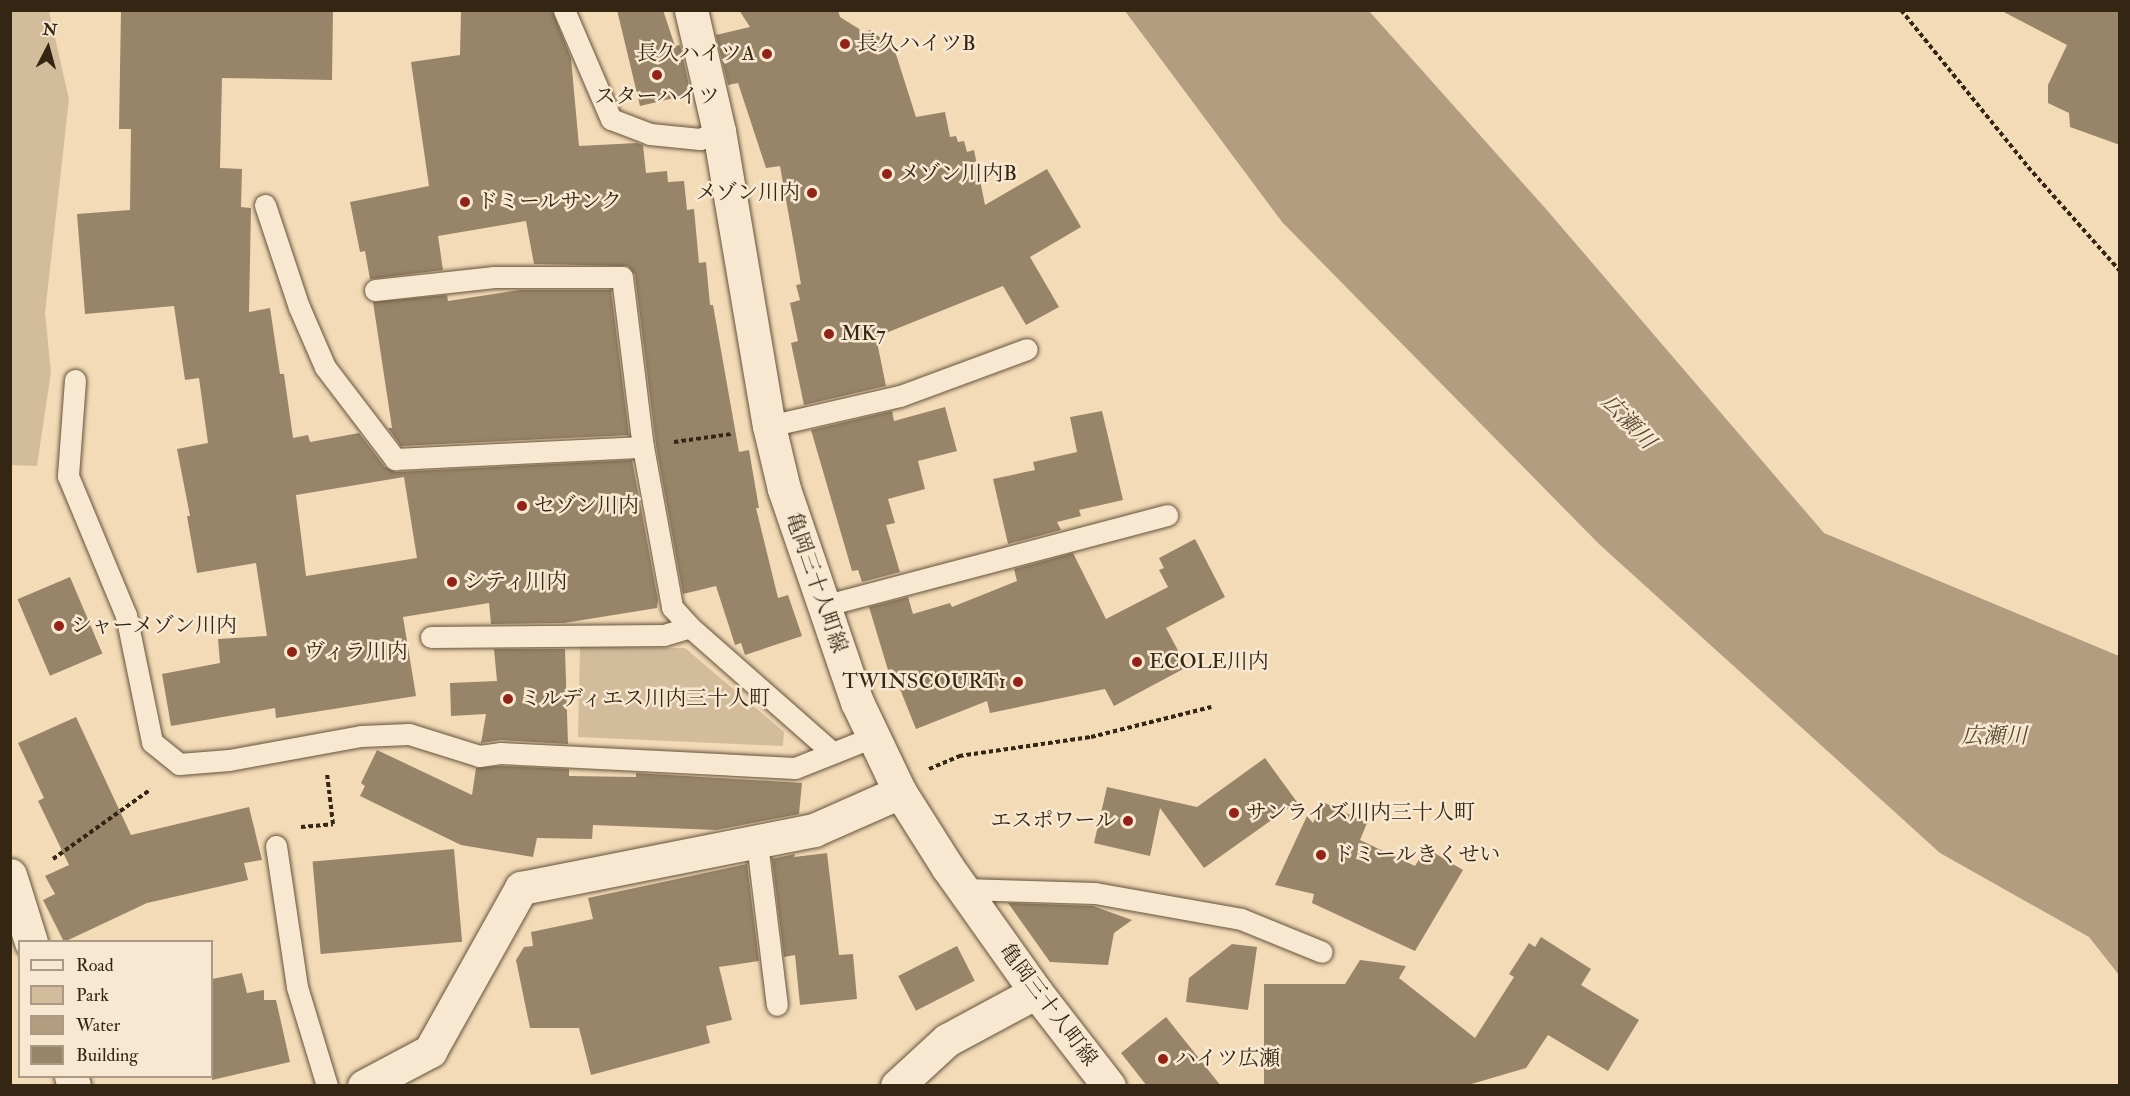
<!DOCTYPE html>
<meta charset="utf-8">
<style>
body{margin:0}
#map{position:relative;width:2130px;height:1096px;overflow:hidden;background:#f4dbb8;font-family:"IM FELL Double Pica","Noto Serif JP",serif}
div>[style]{position:absolute}
[style*='--x']{left:calc(var(--x)*1px);top:calc(var(--y)*1px);width:calc(var(--w)*1px);rotate:calc(var(--a)*1deg)}
.green>*{inset:0;background:#d3bc9c}
.water>*{inset:0;background:#b39d80}
.building>*{inset:0;background:#988469;transform-origin:0 0}
.path>*{height:4px;margin-top:-2px;transform-origin:0;background:repeating-linear-gradient(90deg,#342613 0 4.5px,transparent 0 7.5px)}
.roads{filter:drop-shadow(0 0 2px #64533c) drop-shadow(0 0 2px #64533c)}
.lane>*{height:21px;margin:-10.5px;padding:0 10.5px;transform-origin:10.5px;border-radius:10.5px;background:#f8e8d1}
.street>*{height:33px;margin:-16.5px;padding:0 16.5px;transform-origin:16.5px;border-radius:16.5px;background:#f8e8d1}
.secondary>*{height:33px;margin:-16.5px;padding:0 16.5px;transform-origin:16.5px;border-radius:16.5px;background:#f8e8d1}
.dots>*{width:16px;height:16px;translate:-50% -50%;box-sizing:border-box;border:3px solid #f8e8d1;border-radius:50%}
span{translate:-50% -50%;white-space:nowrap;text-align:center;line-height:1.15;-webkit-text-stroke:5px #f8e8d1;paint-order:stroke}
.poi-label{font-size:21px;color:#342613}
.left{translate:0 -50%;text-align:left}
.right{translate:-100% -50%;text-align:right}
.street-label{font-size:21px;color:#342613}
.water-label{font-size:22px;color:#5a4a34;font-style:italic}
.frame{position:absolute;inset:0;border:12px solid #342613;pointer-events:none}
.legend{position:absolute;left:18px;top:940px;width:195px;height:138px;box-sizing:border-box;background:#f8e8d1;border:2px solid #aa9a85;margin:0;padding:8px 10px;list-style:none;font-size:18px;color:#342613}
.legend li{display:flex;align-items:center;gap:12px;height:30px}
.legend b{width:30px;border:2px solid #aa9a85}
.north{position:absolute;left:18px;top:18px;width:60px;height:60px;-webkit-text-stroke:4px #f8e8d1;paint-order:stroke;rotate:6deg;font-size:16px;font-weight:700;line-height:24px;text-align:center;color:#342613}
.north::after{content:'';display:block;margin:auto;width:21px;height:27px;background:#342613;clip-path:polygon(50% 0,100% 100%,50% 72%,0 100%)}
</style>
<div id="map">
<div class="green">
<div style="clip-path:polygon(10px 11px,49px 11px,69px 99px,45px 313px,51px 372px,37px 466px,11px 465px)"></div>
<div style="clip-path:polygon(580px 647px,685px 648px,784px 732px,783px 746px,578px 737px)"></div>
</div>
<div class="water">
<div style="clip-path:polygon(1125px 11px,1369px 11px,1546px 209px,1824px 533px,2119px 656px,2119px 975px,2089px 937px,1940px 853px,1599px 544px,1282px 222px)"></div>
</div>
<div class="building">
<div style="clip-path:polygon(evenodd,121px 10px,333px 10px,332px 80px,222px 78px,220px 168px,242px 169px,241px 207px,251px 208px,249px 312px,270px 308px,280px 374px,284px 374px,293px 438px,308px 435px,310px 442px,359px 433px,385px 467px,396px 472px,632px 460px,658px 600px,657px 608px,564px 623px,491px 624px,489px 603px,403px 617px,416px 696px,276px 718px,275px 708px,171px 726px,162px 674px,220px 663px,218px 639px,267px 636px,256px 563px,197px 573px,187px 516px,190px 516px,177px 449px,208px 443px,199px 378px,185px 380px,174px 306px,85px 314px,77px 214px,130px 210px,131px 129px,119px 129px,121px 10px,404px 477px,417px 558px,306px 576px,296px 495px,404px 477px)"></div>
<div style="clip-path:polygon(461px 10px,552px 10px,571px 58px,579px 146px,637px 143px,643px 145px,646px 173px,667px 171px,668px 182px,684px 181px,687px 210px,694px 209px,699px 263px,706px 262px,710px 305px,713px 305px,739px 452px,749px 450px,759px 508px,756px 508px,778px 598px,788px 595px,802px 636px,745px 655px,741px 643px,735px 645px,716px 586px,683px 594px,656px 445px,635px 275px,628px 266px,534px 264px,526px 221px,438px 236px,443px 270px,370px 279px,365px 251px,360px 252px,350px 202px,429px 186px,411px 62px,460px 55px)"></div>
<div style="clip-path:polygon(617px 10px,663px 10px,675px 46px,680px 45px,691px 94px,640px 106px)"></div>
<div style="clip-path:polygon(739px 10px,838px 10px,840px 17px,864px 32px,870px 30px,894px 48px,916px 117px,945px 112px,950px 137px,956px 136px,958px 142px,964px 141px,967px 152px,974px 150px,985px 205px,1047px 169px,1081px 227px,1030px 257px,1059px 307px,1026px 325px,1003px 286px,876px 337px,886px 386px,804px 405px,791px 343px,798px 341px,790px 303px,800px 300px,796px 285px,801px 284px,780px 166px,766px 168px,738px 83px,728px 85px,716px 35px,750px 27px)"></div>
<div style="clip-path:polygon(2000px 10px,2120px 10px,2120px 145px,2070px 127px,2069px 113px,2048px 103px,2048px 85px,2067px 45px)"></div>
<div style="clip-path:polygon(520px 290px,611px 290px,629px 435px,401px 446px,388px 428px,392px 428px,373px 302px,447px 295px,448px 301px)"></div>
<div style="clip-path:polygon(945px 407px,957px 451px,918px 461px,925px 489px,888px 499px,895px 523px,886px 525px,900px 572px,862px 582px,858px 570px,852px 571px,811px 430px,892px 411px,894px 421px)"></div>
<div style="clip-path:polygon(1102px 411px,1123px 500px,1079px 510px,1081px 516px,1057px 522px,1061px 530px,1008px 544px,993px 479px,1035px 470px,1033px 462px,1077px 452px,1070px 417px)"></div>
<div style="clip-path:polygon(1195px 539px,1225px 597px,1166px 628px,1187px 667px,1114px 706px,1105px 689px,990px 713px,987px 701px,916px 729px,892px 669px,888px 670px,869px 607px,908px 597px,913px 614px,950px 603px,952px 607px,1017px 581px,1014px 569px,1073px 553px,1106px 619px,1168px 587px,1159px 570px,1164px 568px,1159px 558px)"></div>
<div style="left:70px;top:577px;width:83px;height:57px;rotate:67deg"></div>
<div style="clip-path:polygon(494px 649px,565px 649px,568px 744px,501px 740px,481px 743px,486px 714px,451px 716px,450px 683px,497px 681px)"></div>
<div style="clip-path:polygon(76px 717px,131px 835px,249px 807px,262px 860px,244px 863px,248px 880px,147px 903px,64px 942px,43px 900px,55px 894px,45px 876px,69px 865px,38px 801px,44px 798px,18px 743px)"></div>
<div style="clip-path:polygon(377px 750px,472px 795px,476px 768px,501px 766px,569px 769px,569px 776px,636px 777px,636px 773px,802px 783px,799px 814px,716px 830px,593px 825px,592px 839px,537px 838px,533px 857px,461px 845px,360px 796px,365px 786px,361px 783px)"></div>
<div style="clip-path:polygon(1265px 758px,1297px 802px,1204px 868px,1160px 808px,1150px 856px,1094px 843px,1107px 787px,1197px 807px)"></div>
<div style="clip-path:polygon(1323px 802px,1367px 823px,1360px 840px,1415px 866px,1426px 848px,1463px 870px,1415px 951px,1312px 903px,1314px 894px,1275px 885px,1307px 816px,1313px 823px)"></div>
<div style="left:454px;top:849px;width:93px;height:142px;rotate:85deg"></div>
<div style="clip-path:polygon(827px 853px,839px 955px,853px 954px,857px 999px,800px 1005px,795px 955px,784px 957px,772px 859px,795px 854px,794px 857px)"></div>
<div style="clip-path:polygon(747px 864px,759px 961px,719px 967px,732px 1020px,706px 1026px,710px 1043px,591px 1075px,579px 1028px,530px 1028px,516px 960px,524px 947px,533px 946px,531px 932px,593px 919px,588px 898px)"></div>
<div style="clip-path:polygon(1008px 903px,1093px 906px,1132px 920px,1114px 933px,1108px 965px,1050px 962px)"></div>
<div style="clip-path:polygon(1541px 937px,1591px 969px,1581px 985px,1639px 1020px,1608px 1071px,1548px 1035px,1526px 1068px,1468px 1085px,1264px 1086px,1264px 984px,1345px 984px,1360px 960px,1406px 966px,1399px 978px,1475px 1038px,1514px 977px,1509px 974px,1529px 943px,1535px 947px)"></div>
<div style="clip-path:polygon(1232px 944px,1257px 947px,1248px 1010px,1186px 1002px,1189px 978px)"></div>
<div style="left:957px;top:946px;width:39px;height:66px;rotate:63deg"></div>
<div style="clip-path:polygon(242px 973px,247px 993px,264px 990px,264px 1000px,276px 1000px,290px 1062px,212px 1080px,212px 979px)"></div>
<div style="clip-path:polygon(1166px 1017px,1221px 1086px,1147px 1086px,1121px 1053px)"></div>
</div>
<div class="path">
<div style="--x:1901;--y:10;--w:202;--a:51"></div>
<div style="--x:2028;--y:167;--w:139;--a:48.5"></div>
<div style="--x:674;--y:442;--w:59;--a:-7.9"></div>
<div style="--x:929;--y:769;--w:33;--a:-23"></div>
<div style="--x:959;--y:756;--w:133;--a:-8.2"></div>
<div style="--x:1091;--y:737;--w:124;--a:-14"></div>
<div style="--x:301;--y:827;--w:32;--a:-5"></div>
<div style="--x:333;--y:824;--w:50;--a:-96.8"></div>
<div style="--x:53;--y:859;--w:120;--a:-35.5"></div>
</div>
<div class="roads">
<div class="lane">
<div style="--x:564;--y:10;--w:119;--a:66.7"></div>
<div style="--x:611;--y:119;--w:42;--a:21"></div>
<div style="--x:650;--y:134;--w:50;--a:5.7"></div>
<div style="--x:700;--y:139;--w:21;--a:-23"></div>
<div style="--x:265;--y:205;--w:108;--a:71.6"></div>
<div style="--x:299;--y:307;--w:65;--a:66.6"></div>
<div style="--x:325;--y:367;--w:116;--a:52.7"></div>
<div style="--x:395;--y:459;--w:248;--a:-2.8"></div>
<div style="--x:375;--y:290;--w:120;--a:-6.2"></div>
<div style="--x:494;--y:277;--w:128;--a:0"></div>
<div style="--x:622;--y:277;--w:171;--a:83"></div>
<div style="--x:643;--y:447;--w:163;--a:79.7"></div>
<div style="--x:672;--y:607;--w:27;--a:48"></div>
<div style="--x:690;--y:627;--w:189;--a:41.4"></div>
<div style="--x:75;--y:380;--w:96;--a:94.2"></div>
<div style="--x:68;--y:476;--w:151;--a:67.4"></div>
<div style="--x:126;--y:615;--w:130;--a:78.4"></div>
<div style="--x:152;--y:742;--w:35;--a:39"></div>
<div style="--x:179;--y:764;--w:50;--a:-4.6"></div>
<div style="--x:229;--y:760;--w:134;--a:-10.3"></div>
<div style="--x:361;--y:736;--w:48;--a:-2.4"></div>
<div style="--x:409;--y:734;--w:73;--a:17.4"></div>
<div style="--x:479;--y:756;--w:21;--a:-8"></div>
<div style="--x:500;--y:753;--w:295;--a:2.9"></div>
<div style="--x:795;--y:768;--w:84;--a:-21.7"></div>
<div style="--x:769;--y:426;--w:134;--a:-12.9"></div>
<div style="--x:900;--y:396;--w:135;--a:-20.3"></div>
<div style="--x:823;--y:606;--w:356;--a:-14.8"></div>
<div style="--x:431;--y:637;--w:233;--a:-0.5"></div>
<div style="--x:664;--y:635;--w:27;--a:-17"></div>
<div style="--x:757;--y:843;--w:163;--a:83"></div>
<div style="--x:276;--y:846;--w:143;--a:81.5"></div>
<div style="--x:297;--y:987;--w:103;--a:73.1"></div>
<div style="--x:963;--y:889;--w:132;--a:1.7"></div>
<div style="--x:1095;--y:893;--w:148;--a:10.1"></div>
<div style="--x:1241;--y:919;--w:87;--a:22.2"></div>
</div>
<div class="street">
<div style="--x:10;--y:875;--w:70;--a:72.6"></div>
<div style="--x:71;--y:1076;--w:10;--a:73"></div>
<div style="--x:364;--y:1086;--w:75;--a:-27.9"></div>
<div style="--x:430;--y:1051;--w:187;--a:-60.8"></div>
<div style="--x:521;--y:888;--w:299;--a:-11.2"></div>
<div style="--x:814;--y:830;--w:94;--a:-23.8"></div>
<div style="--x:897;--y:1086;--w:68;--a:-42.6"></div>
<div style="--x:947;--y:1040;--w:101;--a:-28.3"></div>
</div>
<div class="secondary">
<div style="--x:691;--y:10;--w:124;--a:77"></div>
<div style="--x:719;--y:131;--w:299;--a:80.4"></div>
<div style="--x:769;--y:426;--w:65;--a:76.6"></div>
<div style="--x:784;--y:489;--w:225;--a:71.1"></div>
<div style="--x:857;--y:702;--w:100;--a:64.5"></div>
<div style="--x:900;--y:792;--w:90;--a:57.7"></div>
<div style="--x:948;--y:868;--w:152;--a:54.6"></div>
<div style="--x:1036;--y:992;--w:119;--a:52.2"></div>
</div>
</div>
<div class="dots">
<div style="left:845px;top:44px;background:#8f2418"></div>
<div style="left:767px;top:54px;background:#8f2418"></div>
<div style="left:657px;top:75px;background:#8f2418"></div>
<div style="left:887px;top:174px;background:#8f2418"></div>
<div style="left:812px;top:193px;background:#8f2418"></div>
<div style="left:465px;top:202px;background:#8f2418"></div>
<div style="left:829px;top:334px;background:#8f2418"></div>
<div style="left:522px;top:506px;background:#8f2418"></div>
<div style="left:452px;top:582px;background:#8f2418"></div>
<div style="left:59px;top:626px;background:#8f2418"></div>
<div style="left:292px;top:652px;background:#8f2418"></div>
<div style="left:1137px;top:662px;background:#8f2418"></div>
<div style="left:1018px;top:682px;background:#8f2418"></div>
<div style="left:508px;top:699px;background:#8f2418"></div>
<div style="left:1234px;top:813px;background:#8f2418"></div>
<div style="left:1128px;top:821px;background:#8f2418"></div>
<div style="left:1321px;top:855px;background:#8f2418"></div>
<div style="left:1163px;top:1059px;background:#8f2418"></div>
</div>
<div class="poi-label">
<span class="left" style="left:857px;top:44px">長久ハイツB</span>
<span class="right" style="left:755px;top:54px">長久ハイツA</span>
<span style="left:657px;top:97px">スターハイツ</span>
<span class="left" style="left:899px;top:174px">メゾン川内B</span>
<span class="right" style="left:800px;top:193px">メゾン川内</span>
<span class="left" style="left:477px;top:202px">ドミールサンク</span>
<span class="left" style="left:841px;top:334px">MK7</span>
<span class="left" style="left:534px;top:506px">セゾン川内</span>
<span class="left" style="left:464px;top:582px">シティ川内</span>
<span class="left" style="left:71px;top:626px">シャーメゾン川内</span>
<span class="left" style="left:304px;top:652px">ヴィラ川内</span>
<span class="left" style="left:1149px;top:662px">ECOLE川内</span>
<span class="right" style="left:1006px;top:682px">TWINSCOURT1</span>
<span class="left" style="left:520px;top:699px">ミルディエス川内三十人町</span>
<span class="left" style="left:1246px;top:813px">サンライズ川内三十人町</span>
<span class="right" style="left:1116px;top:821px">エスポワール</span>
<span class="left" style="left:1333px;top:855px">ドミールきくせい</span>
<span class="left" style="left:1175px;top:1059px">ハイツ広瀬</span>
</div>
<div class="street-label">
<span style="left:816px;top:583px;rotate:71deg">亀岡三十人町線</span>
<span style="left:1048px;top:1005px;rotate:53deg">亀岡三十人町線</span>
</div>
<div class="water-label">
<span style="left:1628px;top:422px;rotate:46deg">広瀬川</span>
<span style="left:1994px;top:737px">広瀬川</span>
</div>
<div class="frame"></div>
<ul class="legend">
<li><b style="height:8px;background:#f8e8d1"></b>Road</li>
<li><b style="height:16px;background:#d3bc9c"></b>Park</li>
<li><b style="height:16px;background:#b39d80"></b>Water</li>
<li><b style="height:16px;background:#988469"></b>Building</li>
</ul>
<div class="north">N</div>
</div>
